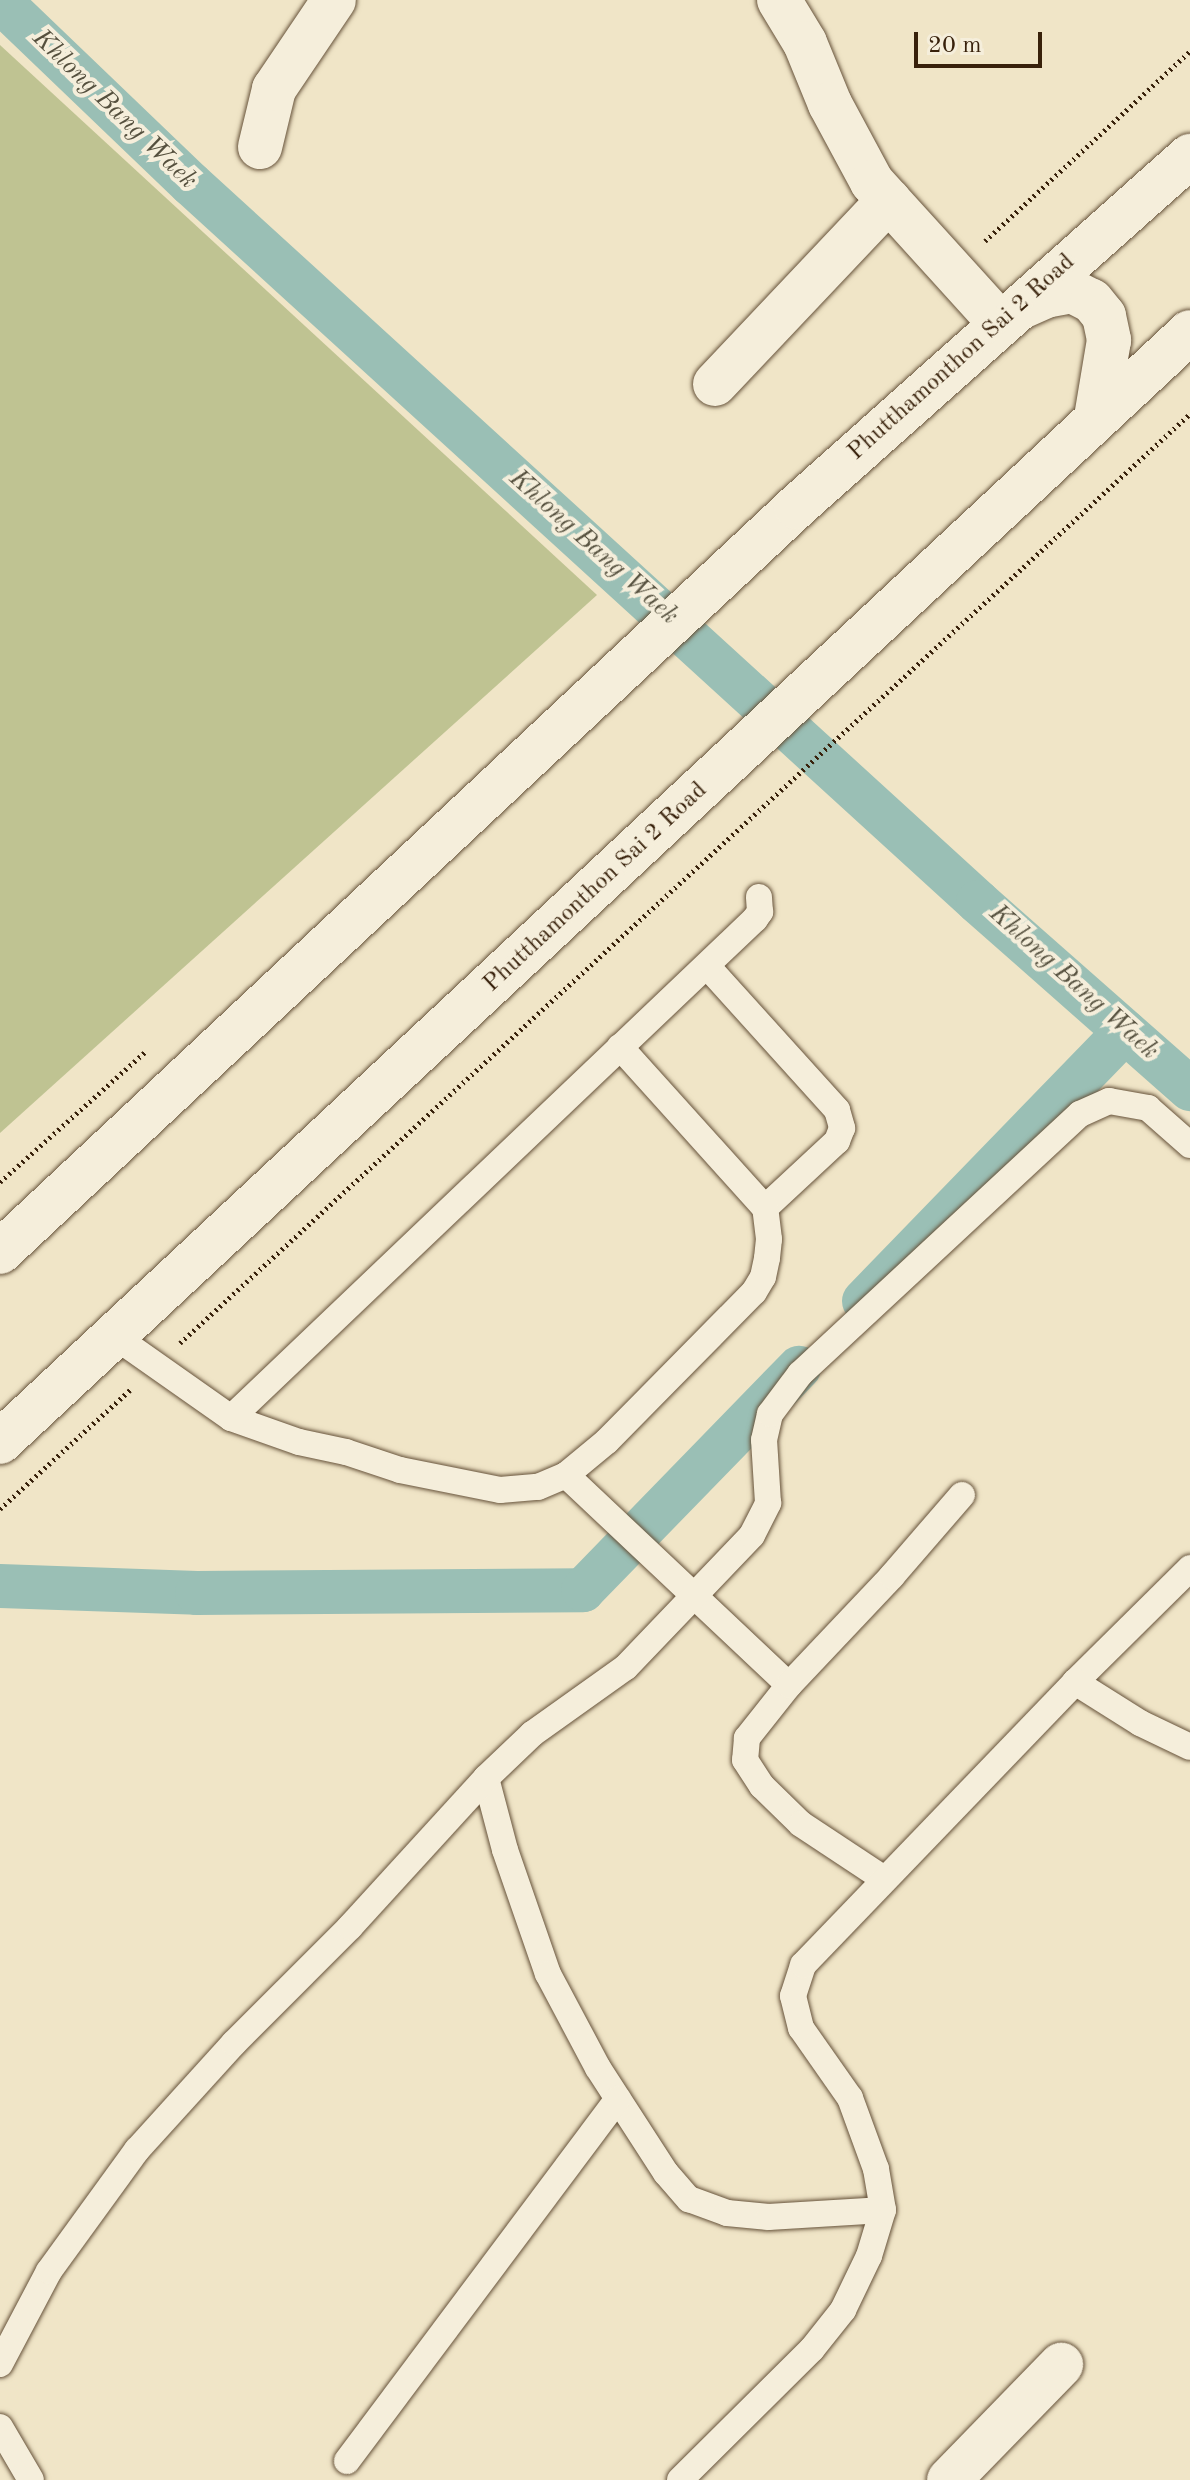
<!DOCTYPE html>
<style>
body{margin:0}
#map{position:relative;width:1190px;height:2480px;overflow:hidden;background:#f0e5c7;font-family:"Old Standard TT",serif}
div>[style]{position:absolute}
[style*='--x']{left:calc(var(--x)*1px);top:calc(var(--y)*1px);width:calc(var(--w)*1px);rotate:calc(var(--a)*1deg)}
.green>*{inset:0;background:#bfc392}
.canal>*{height:44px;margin:-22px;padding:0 22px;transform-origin:22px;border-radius:22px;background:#9abfb5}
.path>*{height:5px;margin-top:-2.5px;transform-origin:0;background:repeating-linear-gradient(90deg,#38210b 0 2px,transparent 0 6px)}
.roads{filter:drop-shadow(0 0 2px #66523a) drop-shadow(0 0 2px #66523a)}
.service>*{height:26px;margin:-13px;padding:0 13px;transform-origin:13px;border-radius:13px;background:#f5eedb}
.minor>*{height:44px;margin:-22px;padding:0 22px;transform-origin:22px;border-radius:22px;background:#f5eedb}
.secondary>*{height:44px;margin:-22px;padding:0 22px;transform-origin:22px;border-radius:22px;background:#f5eedb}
span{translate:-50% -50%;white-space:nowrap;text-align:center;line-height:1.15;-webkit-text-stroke:8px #f5eedb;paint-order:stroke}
.street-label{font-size:24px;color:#38210b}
.water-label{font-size:26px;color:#55503e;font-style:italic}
.scale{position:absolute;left:914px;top:32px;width:128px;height:36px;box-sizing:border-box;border:4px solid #38210b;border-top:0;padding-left:10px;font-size:24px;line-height:28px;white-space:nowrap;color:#38210b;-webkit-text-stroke:6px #f5eedb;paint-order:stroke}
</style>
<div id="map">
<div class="green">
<div style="clip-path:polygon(0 45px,597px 595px,0 1133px)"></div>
</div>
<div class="canal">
<div style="--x:0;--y:1;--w:265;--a:43.8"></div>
<div style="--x:191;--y:184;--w:1065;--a:42.37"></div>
<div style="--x:978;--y:902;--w:283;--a:41.4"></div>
<div style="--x:864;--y:1301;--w:375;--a:-45.9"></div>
<div style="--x:0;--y:1586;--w:197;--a:2"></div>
<div style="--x:197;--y:1593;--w:386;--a:-0.4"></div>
<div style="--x:583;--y:1590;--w:310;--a:-45.8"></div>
</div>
<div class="path">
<div style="--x:985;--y:241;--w:280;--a:-42.8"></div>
<div style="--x:0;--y:1182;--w:195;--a:-41.9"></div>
<div style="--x:180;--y:1343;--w:1372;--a:-42.61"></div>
<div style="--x:0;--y:1509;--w:179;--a:-42.5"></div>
</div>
<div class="roads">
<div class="service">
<div style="--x:707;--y:966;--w:194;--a:47.9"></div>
<div style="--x:837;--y:1110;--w:19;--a:74"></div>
<div style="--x:842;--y:1128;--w:14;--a:111"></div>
<div style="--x:837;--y:1141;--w:98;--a:137.1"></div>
<div style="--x:113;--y:1335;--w:144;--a:35.1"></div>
<div style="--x:231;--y:1418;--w:72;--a:19.4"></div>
<div style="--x:299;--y:1442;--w:48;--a:12"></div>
<div style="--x:346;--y:1452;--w:57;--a:18.4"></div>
<div style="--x:400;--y:1470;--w:102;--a:11.3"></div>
<div style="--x:500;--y:1490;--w:38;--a:-5"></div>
<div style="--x:538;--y:1487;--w:30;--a:-23"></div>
<div style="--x:566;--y:1475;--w:53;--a:-39.7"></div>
<div style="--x:607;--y:1441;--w:209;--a:-45.4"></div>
<div style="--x:754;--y:1292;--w:17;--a:-59"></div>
<div style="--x:763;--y:1277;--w:19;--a:-78"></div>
<div style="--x:767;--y:1258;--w:19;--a:-84"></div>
<div style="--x:769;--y:1239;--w:31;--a:-97"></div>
<div style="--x:765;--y:1208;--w:217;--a:-132"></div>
<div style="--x:231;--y:1418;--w:724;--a:-43.6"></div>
<div style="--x:755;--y:919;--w:9;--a:-54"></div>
<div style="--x:760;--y:912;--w:15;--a:-94"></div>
<div style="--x:566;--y:1475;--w:306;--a:43.3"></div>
<div style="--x:789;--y:1685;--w:68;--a:128.4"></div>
<div style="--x:747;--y:1738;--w:22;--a:95"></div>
<div style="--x:745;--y:1760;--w:31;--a:57"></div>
<div style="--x:762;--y:1786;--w:54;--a:44.3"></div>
<div style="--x:801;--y:1824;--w:100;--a:33.5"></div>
<div style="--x:1075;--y:1682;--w:162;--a:-44.7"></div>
<div style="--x:789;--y:1685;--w:150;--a:-46.6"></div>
<div style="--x:892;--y:1576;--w:107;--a:-49.2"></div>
<div style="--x:486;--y:1778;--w:74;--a:75.2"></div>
<div style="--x:505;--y:1850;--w:131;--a:70.9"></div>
<div style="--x:548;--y:1974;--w:106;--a:62"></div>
<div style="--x:598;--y:2068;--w:125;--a:57.1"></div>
<div style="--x:666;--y:2173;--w:35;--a:49"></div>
<div style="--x:689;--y:2199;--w:40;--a:20.2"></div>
<div style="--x:727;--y:2213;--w:42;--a:5.4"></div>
<div style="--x:769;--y:2217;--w:114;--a:-3.5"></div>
<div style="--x:0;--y:2364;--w:105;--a:-62.2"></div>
<div style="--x:49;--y:2271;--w:150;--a:-54"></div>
<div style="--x:137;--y:2150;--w:144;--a:-47.8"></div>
<div style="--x:234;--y:2043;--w:164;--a:-45"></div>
<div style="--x:350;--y:1927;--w:202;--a:-47.6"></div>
<div style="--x:486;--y:1778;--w:64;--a:-43.7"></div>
<div style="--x:532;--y:1734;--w:115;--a:-35.5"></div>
<div style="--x:626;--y:1667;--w:182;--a:-46.3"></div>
<div style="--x:752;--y:1535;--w:36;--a:-63"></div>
<div style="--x:768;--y:1503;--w:63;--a:-93.6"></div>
<div style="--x:764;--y:1440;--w:27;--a:-77"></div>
<div style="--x:770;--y:1414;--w:50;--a:-53.1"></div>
<div style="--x:800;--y:1374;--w:382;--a:-42.9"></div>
<div style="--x:1080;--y:1114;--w:32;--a:-24"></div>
<div style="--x:1109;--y:1101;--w:40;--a:10"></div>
<div style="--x:1148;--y:1108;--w:56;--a:41.4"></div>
<div style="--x:0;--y:2427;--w:61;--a:59.7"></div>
<div style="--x:347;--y:2461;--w:452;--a:-53.2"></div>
<div style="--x:680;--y:2480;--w:186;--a:-44.8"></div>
<div style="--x:812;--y:2349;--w:50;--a:-51.5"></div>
<div style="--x:843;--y:2310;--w:60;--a:-64.3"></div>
<div style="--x:869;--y:2256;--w:48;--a:-73.1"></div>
<div style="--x:883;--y:2210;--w:42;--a:-99.7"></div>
<div style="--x:876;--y:2169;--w:76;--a:-110.1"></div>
<div style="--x:850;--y:2098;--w:85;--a:-125"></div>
<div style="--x:801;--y:2028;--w:33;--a:-104"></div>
<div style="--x:793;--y:1996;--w:33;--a:-72"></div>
<div style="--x:803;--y:1965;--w:393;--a:-46.1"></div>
<div style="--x:1075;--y:1682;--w:77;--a:32.2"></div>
<div style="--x:1140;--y:1723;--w:55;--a:25.6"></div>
</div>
<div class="minor">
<div style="--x:779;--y:0;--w:50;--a:58.8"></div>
<div style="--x:805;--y:43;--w:66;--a:67.7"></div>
<div style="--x:830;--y:104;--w:89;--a:61.7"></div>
<div style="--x:872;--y:182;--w:189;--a:47.8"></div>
<div style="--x:260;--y:147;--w:60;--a:-76.4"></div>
<div style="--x:274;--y:89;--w:107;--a:-56"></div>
<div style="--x:715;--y:384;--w:253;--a:-46.6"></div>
<div style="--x:949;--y:2480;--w:161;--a:-45.8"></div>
</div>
<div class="secondary">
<div style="--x:1024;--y:306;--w:24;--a:-24"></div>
<div style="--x:1046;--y:296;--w:26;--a:-11"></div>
<div style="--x:1072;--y:291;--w:22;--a:27"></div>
<div style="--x:1092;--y:301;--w:19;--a:51"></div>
<div style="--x:1104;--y:316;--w:25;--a:78"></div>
<div style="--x:1109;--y:340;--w:79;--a:99.5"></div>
<div style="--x:0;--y:1252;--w:1090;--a:-43.1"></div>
<div style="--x:796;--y:507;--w:528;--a:-41.7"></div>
<div style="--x:0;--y:1442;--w:1627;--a:-43.01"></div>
</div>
</div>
<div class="street-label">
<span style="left:962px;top:358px;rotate:-42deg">Phutthamonthon Sai 2 Road</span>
<span style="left:596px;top:888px;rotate:-43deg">Phutthamonthon Sai 2 Road</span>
</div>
<div class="water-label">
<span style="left:114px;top:110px;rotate:44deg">Khlong Bang Waek</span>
<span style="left:593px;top:548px;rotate:42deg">Khlong Bang Waek</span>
<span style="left:1073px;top:983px;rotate:42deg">Khlong Bang Waek</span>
</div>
<div class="scale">20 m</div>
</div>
